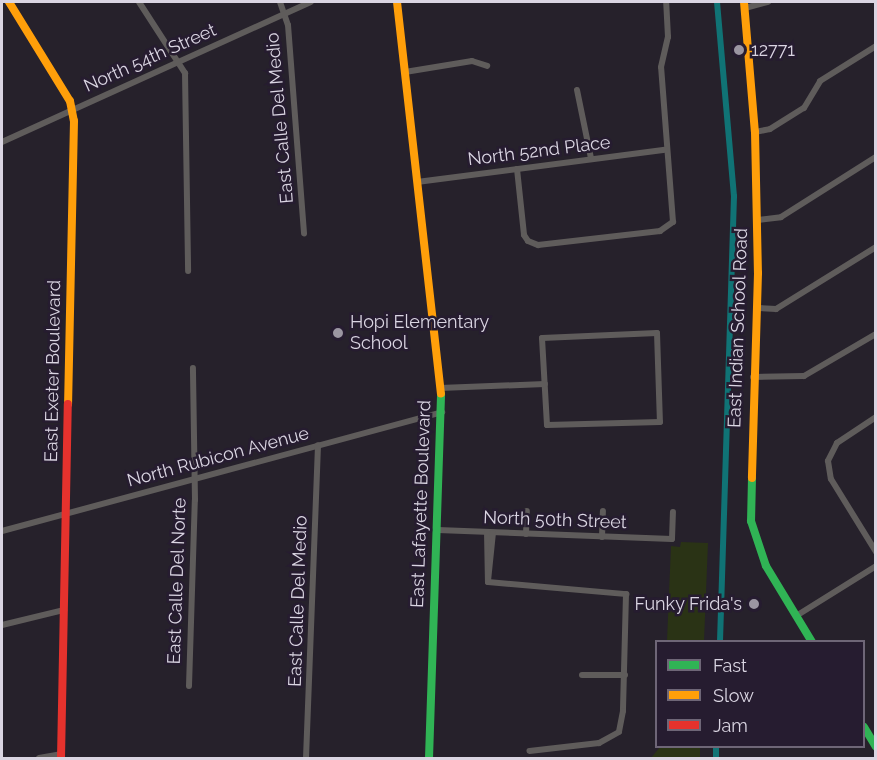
<!DOCTYPE html>
<style>
body{margin:0}
#map{position:relative;width:877px;height:760px;overflow:hidden;background:#26212b;font-family:Raleway,sans-serif}
div>[style]{position:absolute}
[style*='--x']{left:calc(var(--x)*1px);top:calc(var(--y)*1px);width:calc(var(--w)*1px);rotate:calc(var(--a)*1deg)}
.green>*{inset:0;background:#2a3315}
.canal>*{height:6px;margin:-3px;padding:0 3px;transform-origin:3px;border-radius:3px;background:#107375}
.street>*{height:6px;margin:-3px;padding:0 3px;transform-origin:3px;border-radius:3px;background:#5f5c5b}
.fast>*{height:8px;margin:-4px;padding:0 4px;transform-origin:4px;border-radius:4px;background:#30b455}
.slow>*{height:8px;margin:-4px;padding:0 4px;transform-origin:4px;border-radius:4px;background:#ff9f0a}
.jam>*{height:8px;margin:-4px;padding:0 4px;transform-origin:4px;border-radius:4px;background:#e5322d}
.dots>*{width:16px;height:16px;translate:-50% -50%;box-sizing:border-box;border:3px solid #261c30;border-radius:50%}
span{translate:-50% -50%;white-space:nowrap;text-align:center;line-height:1.15;-webkit-text-stroke:5px #261c30;paint-order:stroke}
.poi-label{font-size:18px;color:#dad5e2}
.left{translate:0 -50%;text-align:left}
.right{translate:-100% -50%;text-align:right}
.street-label{font-size:18px;color:#dad5e2}
.frame{position:absolute;inset:0;border:3px solid #dad5e2;pointer-events:none}
.legend{position:absolute;left:655px;top:640px;width:210px;height:108px;box-sizing:border-box;background:#261c30;border:2px solid #6e6677;margin:0;padding:8px 10px;list-style:none;font-size:18px;color:#dad5e2}
.legend li{display:flex;align-items:center;gap:12px;height:30px}
.legend b{width:30px;border:2px solid #6e6677}
</style>
<div id="map">
<div class="green">
<div style="clip-path:polygon(681px 542px,708px 543px,704px 641px,667px 641px,671px 546px,680px 547px)"></div>
<div style="clip-path:polygon(660px 747px,700px 747px,700px 758px,651px 758px)"></div>
</div>
<div class="canal">
<div style="--x:717;--y:2;--w:195;--a:85"></div>
<div style="--x:734;--y:196;--w:446;--a:91.8"></div>
<div style="--x:716;--y:758;--w:12;--a:-90"></div>
</div>
<div class="street">
<div style="--x:139;--y:2;--w:85;--a:57.1"></div>
<div style="--x:185;--y:73;--w:198;--a:89.1"></div>
<div style="--x:280;--y:2;--w:24;--a:71"></div>
<div style="--x:288;--y:25;--w:209;--a:85.6"></div>
<div style="--x:745;--y:8;--w:24;--a:-15"></div>
<div style="--x:405;--y:72;--w:68;--a:-9.3"></div>
<div style="--x:472;--y:61;--w:16;--a:18"></div>
<div style="--x:577;--y:90;--w:69;--a:78.4"></div>
<div style="--x:755;--y:132;--w:15;--a:-11"></div>
<div style="--x:770;--y:129;--w:40;--a:-32"></div>
<div style="--x:804;--y:108;--w:31;--a:-59"></div>
<div style="--x:820;--y:81;--w:66;--a:-32"></div>
<div style="--x:2;--y:142;--w:339;--a:-24.4"></div>
<div style="--x:517;--y:169;--w:66;--a:83.9"></div>
<div style="--x:524;--y:235;--w:7;--a:56"></div>
<div style="--x:528;--y:241;--w:11;--a:22"></div>
<div style="--x:538;--y:245;--w:123;--a:-6.5"></div>
<div style="--x:660;--y:231;--w:16;--a:-35"></div>
<div style="--x:673;--y:222;--w:155;--a:-94.4"></div>
<div style="--x:661;--y:67;--w:31;--a:-77"></div>
<div style="--x:668;--y:37;--w:35;--a:-93"></div>
<div style="--x:417;--y:182;--w:250;--a:-7.4"></div>
<div style="--x:758;--y:220;--w:23;--a:-7"></div>
<div style="--x:781;--y:217;--w:112;--a:-32.3"></div>
<div style="--x:757;--y:308;--w:19;--a:3"></div>
<div style="--x:776;--y:309;--w:118;--a:-31.8"></div>
<div style="--x:657;--y:333;--w:89;--a:88.1"></div>
<div style="--x:660;--y:422;--w:113;--a:178.5"></div>
<div style="--x:547;--y:425;--w:87;--a:-93.3"></div>
<div style="--x:542;--y:338;--w:115;--a:-2.5"></div>
<div style="--x:753;--y:377;--w:51;--a:-1.1"></div>
<div style="--x:804;--y:376;--w:83;--a:-30.3"></div>
<div style="--x:440;--y:388;--w:105;--a:-2.2"></div>
<div style="--x:876;--y:417;--w:47;--a:146.3"></div>
<div style="--x:837;--y:443;--w:20;--a:117"></div>
<div style="--x:828;--y:461;--w:18;--a:81"></div>
<div style="--x:831;--y:479;--w:86;--a:58.3"></div>
<div style="--x:438;--y:530;--w:234;--a:2.2"></div>
<div style="--x:672;--y:539;--w:27;--a:-88"></div>
<div style="--x:2;--y:531;--w:456;--a:-15.1"></div>
<div style="--x:487;--y:532;--w:50;--a:88.9"></div>
<div style="--x:526;--y:534;--w:23;--a:-88"></div>
<div style="--x:602;--y:537;--w:26;--a:-88"></div>
<div style="--x:488;--y:581;--w:48;--a:-84.1"></div>
<div style="--x:488;--y:582;--w:139;--a:5"></div>
<div style="--x:626;--y:594;--w:117;--a:91.5"></div>
<div style="--x:623;--y:711;--w:21;--a:101"></div>
<div style="--x:619;--y:732;--w:23;--a:151"></div>
<div style="--x:599;--y:743;--w:70;--a:173.5"></div>
<div style="--x:796;--y:616;--w:94;--a:-32"></div>
<div style="--x:2;--y:625;--w:64;--a:-13.6"></div>
<div style="--x:582;--y:675;--w:43;--a:0"></div>
<div style="--x:189;--y:686;--w:186;--a:-88.2"></div>
<div style="--x:195;--y:500;--w:132;--a:-90.9"></div>
<div style="--x:39;--y:758;--w:22;--a:-10"></div>
<div style="--x:306;--y:758;--w:313;--a:-87.8"></div>
</div>
<div class="fast">
<div style="--x:752;--y:478;--w:43;--a:91.3"></div>
<div style="--x:751;--y:521;--w:47;--a:71.6"></div>
<div style="--x:766;--y:566;--w:89;--a:58.8"></div>
<div style="--x:864;--y:727;--w:23;--a:59"></div>
<div style="--x:429;--y:758;--w:364;--a:-88.1"></div>
</div>
<div class="slow">
<div style="--x:9;--y:2;--w:116;--a:58.4"></div>
<div style="--x:70;--y:101;--w:20;--a:79"></div>
<div style="--x:74;--y:121;--w:283;--a:91.2"></div>
<div style="--x:397;--y:2;--w:394;--a:83.6"></div>
<div style="--x:744;--y:2;--w:130;--a:85.2"></div>
<div style="--x:755;--y:132;--w:141;--a:88.8"></div>
<div style="--x:758;--y:273;--w:205;--a:91.7"></div>
</div>
<div class="jam">
<div style="--x:61;--y:758;--w:354;--a:-88.9"></div>
</div>
<div class="dots">
<div style="left:739px;top:50px;background:#9b96a2"></div>
<div style="left:338px;top:333px;background:#9b96a2"></div>
<div style="left:754px;top:604px;background:#9b96a2"></div>
</div>
<div class="poi-label">
<span class="left" style="left:751px;top:50px">12771</span>
<span class="left" style="left:350px;top:333px">Hopi Elementary<br>School</span>
<span class="right" style="left:742px;top:604px">Funky Frida's</span>
</div>
<div class="street-label">
<span style="left:150px;top:58px;rotate:-24deg">North 54th Street</span>
<span style="left:280px;top:118px;rotate:-95deg">East Calle Del Medio</span>
<span style="left:539px;top:151px;rotate:-7deg">North 52nd Place</span>
<span style="left:738px;top:328px;rotate:-88deg">East Indian School Road</span>
<span style="left:53px;top:371px;rotate:-89deg">East Exeter Boulevard</span>
<span style="left:218px;top:457px;rotate:-15deg">North Rubicon Avenue</span>
<span style="left:421px;top:504px;rotate:-88deg">East Lafayette Boulevard</span>
<span style="left:555px;top:520px;rotate:2deg">North 50th Street</span>
<span style="left:177px;top:581px;rotate:-88deg">East Calle Del Norte</span>
<span style="left:298px;top:601px;rotate:-88deg">East Calle Del Medio</span>
</div>
<div class="frame"></div>
<ul class="legend">
<li><b style="height:8px;background:#30b455"></b>Fast</li>
<li><b style="height:8px;background:#ff9f0a"></b>Slow</li>
<li><b style="height:8px;background:#e5322d"></b>Jam</li>
</ul>
</div>
